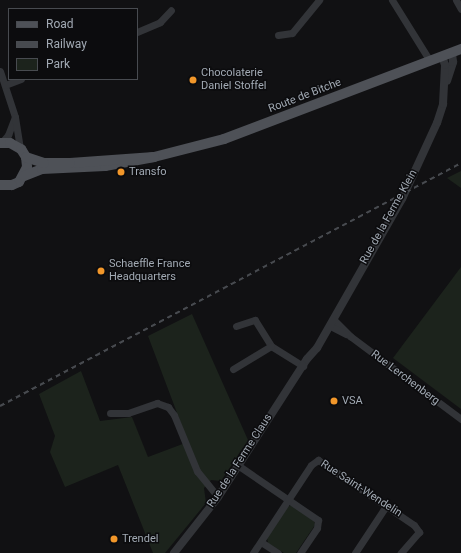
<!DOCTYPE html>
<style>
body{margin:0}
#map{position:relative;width:461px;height:553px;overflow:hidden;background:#111113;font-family:Roboto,sans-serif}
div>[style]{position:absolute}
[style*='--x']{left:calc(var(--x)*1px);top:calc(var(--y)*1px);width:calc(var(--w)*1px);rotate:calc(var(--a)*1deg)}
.green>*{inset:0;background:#1c231c}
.minor>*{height:7px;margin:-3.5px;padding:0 3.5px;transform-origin:3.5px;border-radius:3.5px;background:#323438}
.tertiary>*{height:8px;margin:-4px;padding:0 4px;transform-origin:4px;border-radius:4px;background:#323438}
.primary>*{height:10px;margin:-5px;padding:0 5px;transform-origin:5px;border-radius:5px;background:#4e5157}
.rail>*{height:2px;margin-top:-1px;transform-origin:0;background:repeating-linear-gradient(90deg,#474a4f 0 5px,transparent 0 9px)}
.dots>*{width:11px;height:11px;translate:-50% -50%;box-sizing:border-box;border:2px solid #0c0c0e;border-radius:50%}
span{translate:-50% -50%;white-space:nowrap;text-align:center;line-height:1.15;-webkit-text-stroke:3px #0c0c0e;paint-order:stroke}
.poi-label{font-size:11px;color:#a2aab4}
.left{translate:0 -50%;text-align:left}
.street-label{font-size:11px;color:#a2aab4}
.legend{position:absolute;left:8px;top:8px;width:130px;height:72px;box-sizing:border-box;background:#0c0c0e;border:1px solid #484b50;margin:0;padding:5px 7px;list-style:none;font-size:12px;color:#a2aab4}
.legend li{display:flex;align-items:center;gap:8px;height:20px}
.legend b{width:20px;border:1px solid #484b50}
</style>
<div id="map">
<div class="green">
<div style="clip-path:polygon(461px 171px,461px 188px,447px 178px)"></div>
<div style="clip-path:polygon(461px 267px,461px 409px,393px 358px)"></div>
<div style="clip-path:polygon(192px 314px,248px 440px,221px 481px,211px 480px,204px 488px,206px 503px,165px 553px,153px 553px,118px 465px,65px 487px,50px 452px,55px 436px,39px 394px,81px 371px,100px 421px,132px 417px,148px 457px,188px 442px,148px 336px)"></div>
<div style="clip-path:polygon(292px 505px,314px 520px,315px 525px,296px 553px,284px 553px,268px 543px,267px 538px,287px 507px)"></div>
</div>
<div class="minor">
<div style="--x:392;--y:0;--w:72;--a:58.1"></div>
<div style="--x:456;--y:0;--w:10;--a:61"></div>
<div style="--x:137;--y:32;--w:25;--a:-23"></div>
<div style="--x:160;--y:22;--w:16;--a:-47"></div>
<div style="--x:278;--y:35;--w:14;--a:-8"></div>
<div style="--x:292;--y:33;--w:43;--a:-50.7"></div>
<div style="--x:0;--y:71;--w:48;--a:71.9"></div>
<div style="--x:5;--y:85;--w:17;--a:-21"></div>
<div style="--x:1;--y:143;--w:11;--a:-49"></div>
<div style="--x:8;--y:135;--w:19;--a:-69"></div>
<div style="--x:15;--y:117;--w:31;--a:81"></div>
<div style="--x:334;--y:320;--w:23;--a:45"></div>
<div style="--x:350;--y:336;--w:139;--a:36.8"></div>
<div style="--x:236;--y:326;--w:20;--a:-18"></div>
<div style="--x:255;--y:320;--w:31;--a:58"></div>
<div style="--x:271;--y:346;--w:38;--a:32"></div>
<div style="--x:330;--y:326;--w:18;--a:27"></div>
<div style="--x:233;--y:369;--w:44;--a:-31.2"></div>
<div style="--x:110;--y:413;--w:18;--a:0"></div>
<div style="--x:128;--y:413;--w:31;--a:-19"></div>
<div style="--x:157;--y:403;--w:12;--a:20"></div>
<div style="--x:168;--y:407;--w:10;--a:53"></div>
<div style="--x:174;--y:415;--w:61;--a:67.7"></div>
<div style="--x:197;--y:471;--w:33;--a:51"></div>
<div style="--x:239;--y:466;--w:96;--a:34.4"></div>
<div style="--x:318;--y:520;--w:8;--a:97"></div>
<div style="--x:317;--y:528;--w:30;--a:124"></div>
<div style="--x:261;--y:542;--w:20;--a:33"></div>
<div style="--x:253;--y:553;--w:105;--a:-56.6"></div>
<div style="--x:311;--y:465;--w:9;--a:-36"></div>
<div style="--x:318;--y:460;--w:116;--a:34.1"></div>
<div style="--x:414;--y:525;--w:9;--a:54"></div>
<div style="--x:419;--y:532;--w:28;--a:131"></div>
<div style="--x:355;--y:553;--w:56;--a:-56.6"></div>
</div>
<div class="tertiary">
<div style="--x:447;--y:81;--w:20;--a:-72"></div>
<div style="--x:453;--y:62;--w:10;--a:-96"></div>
<div style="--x:174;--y:553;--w:71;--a:-51.8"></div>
<div style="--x:218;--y:497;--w:164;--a:-57.2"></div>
<div style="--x:307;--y:359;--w:15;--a:-48"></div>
<div style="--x:317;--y:348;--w:172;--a:-60.3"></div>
<div style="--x:402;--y:199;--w:84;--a:-65.3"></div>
<div style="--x:437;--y:123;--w:20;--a:-72"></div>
<div style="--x:443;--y:104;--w:39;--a:-87"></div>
<div style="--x:445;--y:65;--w:9;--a:-108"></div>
</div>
<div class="primary">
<div style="--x:0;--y:143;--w:10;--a:0"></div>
<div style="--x:10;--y:143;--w:13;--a:29"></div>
<div style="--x:21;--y:149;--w:9;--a:58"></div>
<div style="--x:26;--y:157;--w:10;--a:84"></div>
<div style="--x:27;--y:167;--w:17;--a:118"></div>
<div style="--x:19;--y:182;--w:8;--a:157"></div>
<div style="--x:12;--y:185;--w:12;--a:180"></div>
<div style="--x:154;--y:157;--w:72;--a:-14.4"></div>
<div style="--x:224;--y:139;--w:254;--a:-20.8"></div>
<div style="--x:24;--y:176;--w:19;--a:-21"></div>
<div style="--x:42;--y:169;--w:63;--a:-2.7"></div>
<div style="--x:105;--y:166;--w:50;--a:-10.4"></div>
<div style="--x:154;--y:157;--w:84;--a:175.9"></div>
<div style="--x:70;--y:163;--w:26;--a:180"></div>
<div style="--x:44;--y:163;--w:19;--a:-162"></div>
</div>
<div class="rail">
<div style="--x:0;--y:406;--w:521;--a:-27.79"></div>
</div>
<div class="dots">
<div style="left:193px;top:80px;background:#f2972a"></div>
<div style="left:121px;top:172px;background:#f2972a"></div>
<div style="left:101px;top:271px;background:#f2972a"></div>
<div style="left:334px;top:401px;background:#f2972a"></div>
<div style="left:114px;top:539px;background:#f2972a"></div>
</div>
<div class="poi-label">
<span class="left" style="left:201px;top:80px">Chocolaterie<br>Daniel Stoffel</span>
<span class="left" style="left:129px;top:172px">Transfo</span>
<span class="left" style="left:109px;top:271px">Schaeffle France<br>Headquarters</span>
<span class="left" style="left:342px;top:401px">VSA</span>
<span class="left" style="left:122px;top:539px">Trendel</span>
</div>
<div class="street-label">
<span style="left:305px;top:96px;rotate:-21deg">Route de Bitche</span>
<span style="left:389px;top:217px;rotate:-61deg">Rue de la Ferme Klein</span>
<span style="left:405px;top:378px;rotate:37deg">Rue Lerchenberg</span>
<span style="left:240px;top:461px;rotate:-57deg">Rue de la Ferme Claus</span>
<span style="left:361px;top:489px;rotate:33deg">Rue Saint-Wendelin</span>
</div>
<ul class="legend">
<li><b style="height:5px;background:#4e5157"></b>Road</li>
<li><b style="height:5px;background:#474a4f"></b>Railway</li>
<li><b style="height:11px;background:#1c231c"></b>Park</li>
</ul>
</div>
